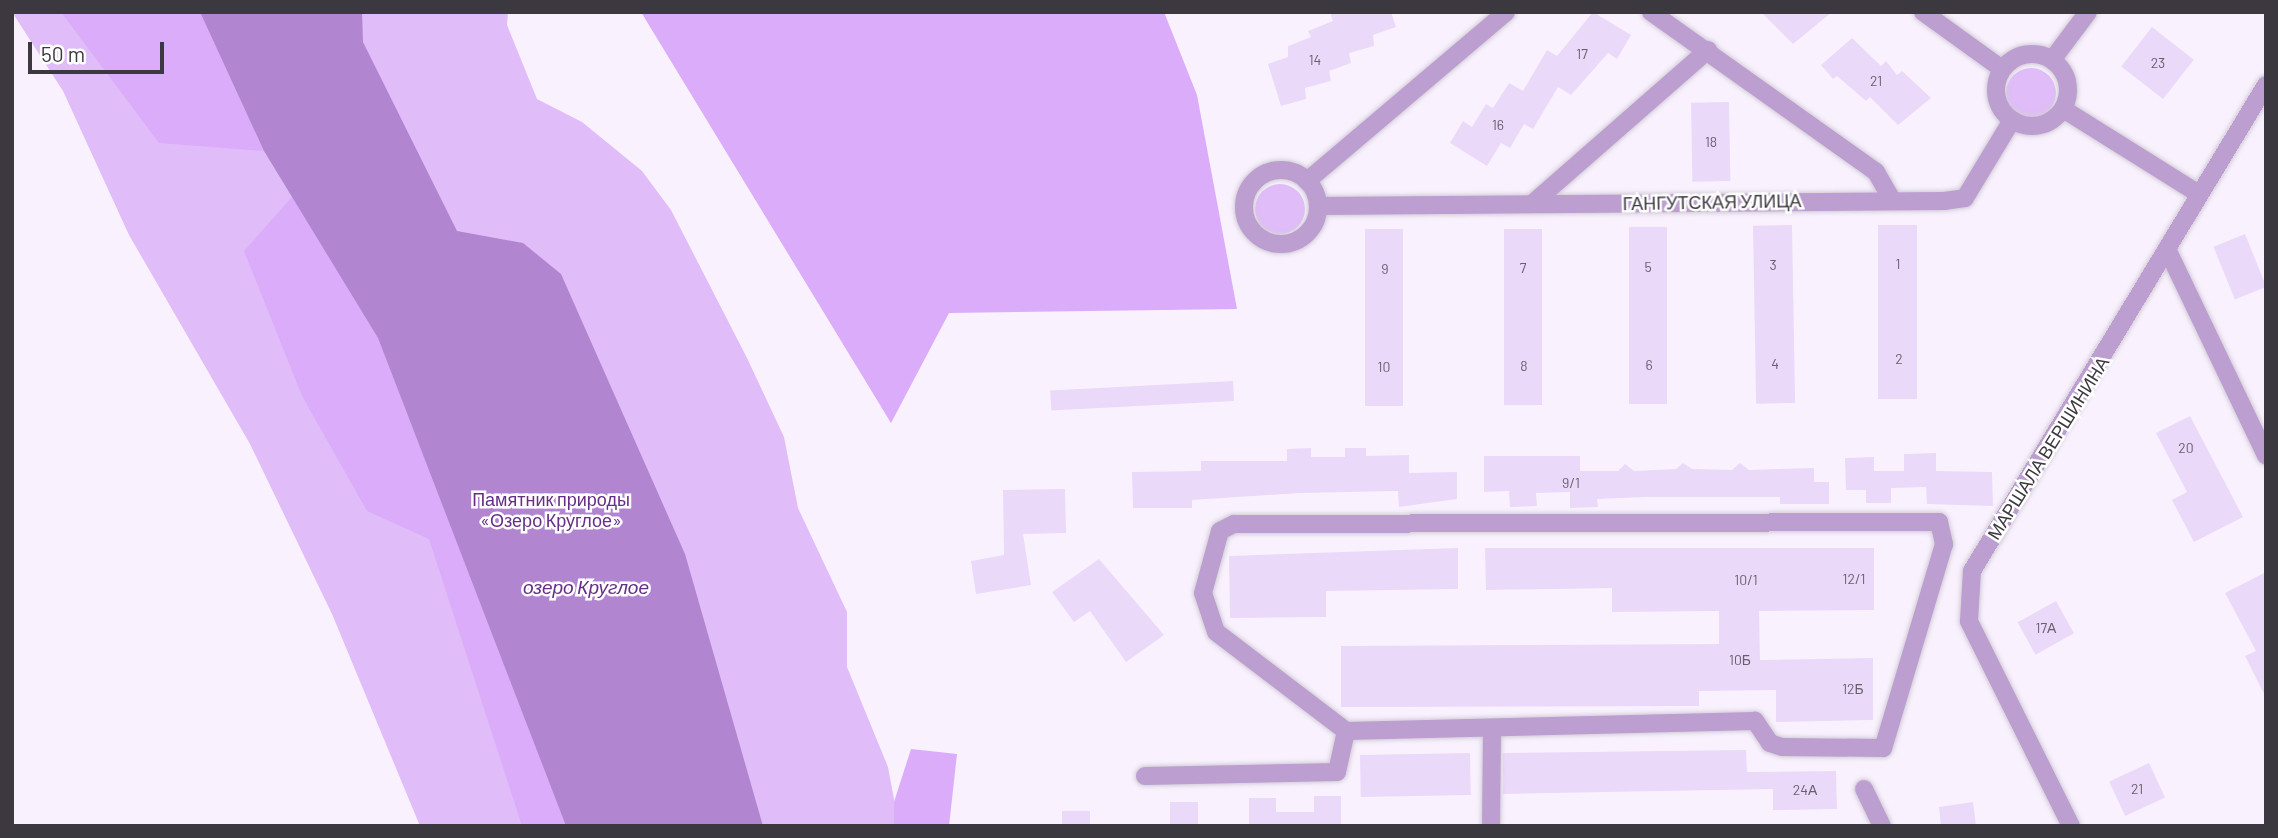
<!DOCTYPE html>
<meta charset="utf-8">
<style>
body{margin:0}
#map{position:relative;width:2278px;height:838px;overflow:hidden;background:#f9f2fe;font-family:Barlow,sans-serif}
div>[style]{position:absolute}
[style*='--x']{left:calc(var(--x)*1px);top:calc(var(--y)*1px);width:calc(var(--w)*1px);rotate:calc(var(--a)*1deg)}
.green>*{inset:0;background:#e0bcf9}
.round{border-radius:50%}
.forest>*{inset:0;background:#daacf9}
.water>*{inset:0;background:#b185cf}
.building>*{inset:0;background:#ebd9f9;transform-origin:0 0}
.roads{filter:drop-shadow(0 0 2px #d3cdd8) drop-shadow(0 0 2px #d3cdd8)}
.minor>*{height:18px;margin:-9px;padding:0 9px;transform-origin:9px;border-radius:9px;background:#bc9ed1}
.minor>.ring{margin:-9px;padding:0;box-sizing:content-box;background:none;border:18px solid #bc9ed1;border-radius:50%}
span{translate:-50% -50%;white-space:nowrap;text-align:center;line-height:1.15;-webkit-text-stroke:5px #fff;paint-order:stroke}
.number-label{font-size:14px;color:#68606e}
.number-label span{-webkit-text-stroke-width:0}
.street-label{font-size:18px;color:#3c383f}
.park-label{font-size:18px;color:#662e86}
.water-label{font-size:19px;color:#662e86;font-style:italic}
.frame{position:absolute;inset:0;border:14px solid #3c383f;pointer-events:none}
.scale{position:absolute;left:28px;top:42px;width:136px;height:32px;box-sizing:border-box;border:4px solid #3c383f;border-top:0;padding-left:9px;font-size:21px;line-height:24px;white-space:nowrap;color:#3c383f;-webkit-text-stroke:5px #fff;paint-order:stroke}
</style>
<div id="map">
<div class="green">
<div style="clip-path:polygon(12px 12px,508px 12px,507px 25px,537px 99px,582px 122px,642px 171px,671px 210px,747px 358px,784px 437px,798px 508px,847px 612px,847px 667px,888px 767px,899px 826px,420px 826px,332px 614px,250px 444px,129px 235px,63px 91px)"></div>
<div class="round" style="left:2006px;top:68px;width:50px;height:50px"></div>
<div class="round" style="left:1255px;top:184px;width:50px;height:50px"></div>
</div>
<div class="forest">
<div style="clip-path:polygon(61px 12px,200px 12px,264px 151px,159px 143px)"></div>
<div style="clip-path:polygon(641px 12px,1164px 12px,1197px 95px,1237px 309px,949px 313px,891px 423px)"></div>
<div style="clip-path:polygon(292px 197px,378px 338px,566px 826px,522px 826px,429px 539px,367px 511px,302px 396px,244px 251px)"></div>
<div style="clip-path:polygon(911px 749px,957px 754px,949px 826px,894px 826px,894px 802px)"></div>
</div>
<div class="water">
<div style="clip-path:polygon(200px 12px,362px 12px,363px 42px,457px 231px,523px 243px,561px 274px,685px 554px,763px 826px,566px 826px,378px 338px,264px 151px)"></div>
</div>
<div class="building">
<div style="clip-path:polygon(1330px 12px,1391px 12px,1396px 27px,1373px 35px,1374px 46px,1349px 53px,1351px 63px,1329px 71px,1331px 81px,1305px 88px,1306px 99px,1281px 106px,1268px 64px,1288px 57px,1288px 46px,1311px 37px,1308px 31px,1333px 21px)"></div>
<div style="clip-path:polygon(1593px 12px,1631px 35px,1617px 59px,1608px 53px,1571px 95px,1558px 87px,1533px 129px,1524px 124px,1510px 148px,1501px 143px,1487px 166px,1450px 143px,1463px 121px,1472px 127px,1486px 104px,1493px 108px,1509px 83px,1523px 91px,1547px 50px,1557px 56px)"></div>
<div style="clip-path:polygon(1761px 12px,1832px 12px,1793px 44px)"></div>
<div style="left:2152px;top:27px;width:53px;height:50px;rotate:38deg"></div>
<div style="clip-path:polygon(1852px 38px,1881px 66px,1886px 61px,1897px 75px,1902px 71px,1931px 98px,1898px 125px,1870px 97px,1866px 101px,1837px 76px,1833px 79px,1821px 65px)"></div>
<div style="left:1729px;top:102px;width:79px;height:38px;rotate:89deg"></div>
<div style="left:1792px;top:225px;width:178px;height:39px;rotate:89deg"></div>
<div style="left:1878px;top:225px;width:39px;height:174px"></div>
<div style="left:1629px;top:227px;width:38px;height:177px"></div>
<div style="left:1403px;top:229px;width:177px;height:38px;rotate:90deg"></div>
<div style="left:1504px;top:229px;width:38px;height:176px"></div>
<div style="left:2245px;top:234px;width:57px;height:34px;rotate:68deg"></div>
<div style="left:1233px;top:381px;width:20px;height:183px;rotate:87deg"></div>
<div style="clip-path:polygon(2190px 416px,2243px 517px,2194px 542px,2172px 500px,2187px 492px,2156px 433px)"></div>
<div style="clip-path:polygon(1311px 448px,1311px 457px,1345px 457px,1345px 448px,1366px 448px,1366px 456px,1409px 455px,1409px 473px,1457px 472px,1457px 499px,1399px 507px,1398px 491px,1300px 493px,1192px 500px,1192px 508px,1133px 508px,1132px 472px,1201px 471px,1201px 461px,1287px 461px,1287px 449px)"></div>
<div style="clip-path:polygon(1936px 453px,1936px 471px,1992px 472px,1993px 506px,1927px 504px,1926px 487px,1891px 488px,1891px 503px,1866px 503px,1866px 490px,1846px 490px,1845px 458px,1874px 457px,1874px 471px,1904px 471px,1904px 454px)"></div>
<div style="clip-path:polygon(1484px 456px,1580px 456px,1580px 471px,1618px 471px,1625px 464px,1634px 471px,1676px 469px,1683px 463px,1692px 469px,1732px 470px,1740px 463px,1749px 470px,1814px 468px,1814px 482px,1829px 482px,1829px 504px,1780px 504px,1780px 497px,1646px 497px,1597px 499px,1598px 507px,1570px 508px,1570px 492px,1536px 493px,1537px 506px,1510px 507px,1509px 491px,1484px 492px)"></div>
<div style="clip-path:polygon(1065px 489px,1066px 533px,1023px 534px,1031px 585px,976px 594px,971px 561px,1004px 555px,1003px 490px)"></div>
<div style="clip-path:polygon(1458px 548px,1458px 589px,1326px 591px,1326px 617px,1230px 618px,1229px 556px)"></div>
<div style="clip-path:polygon(1485px 548px,1874px 548px,1874px 610px,1759px 611px,1760px 660px,1873px 658px,1873px 720px,1776px 722px,1776px 690px,1699px 691px,1699px 706px,1341px 707px,1341px 646px,1719px 644px,1719px 611px,1612px 612px,1612px 588px,1486px 590px)"></div>
<div style="clip-path:polygon(1099px 559px,1164px 635px,1126px 662px,1090px 611px,1074px 622px,1052px 592px)"></div>
<div style="clip-path:polygon(2266px 572px,2266px 698px,2245px 656px,2256px 651px,2225px 593px)"></div>
<div style="left:2056px;top:601px;width:37px;height:44px;rotate:61deg"></div>
<div style="clip-path:polygon(1746px 750px,1747px 772px,1836px 771px,1837px 809px,1773px 810px,1773px 789px,1503px 794px,1503px 753px)"></div>
<div style="left:1470px;top:753px;width:42px;height:110px;rotate:89deg"></div>
<div style="left:2149px;top:763px;width:38px;height:44px;rotate:65deg"></div>
<div style="clip-path:polygon(1314px 796px,1341px 796px,1341px 826px,1249px 826px,1249px 798px,1276px 798px,1276px 812px,1314px 812px)"></div>
<div style="left:1198px;top:802px;width:24px;height:28px;rotate:90deg"></div>
<div style="clip-path:polygon(1973px 802px,1976px 826px,1941px 826px,1939px 807px)"></div>
<div style="left:1090px;top:811px;width:15px;height:28px;rotate:90deg"></div>
</div>
<div class="roads">
<div class="minor">
<div style="--x:1651;--y:12;--w:276;--a:35.4"></div>
<div style="--x:1876;--y:172;--w:32;--a:60"></div>
<div style="--x:1923;--y:12;--w:97;--a:35.8"></div>
<div class="ring" style="left:1996px;top:54px;width:54px;height:54px"></div>
<div style="--x:2052;--y:60;--w:60;--a:-53.1"></div>
<div style="--x:2063;--y:109;--w:160;--a:32"></div>
<div class="ring" style="left:1244px;top:170px;width:56px;height:56px"></div>
<div style="--x:1307;--y:181;--w:261;--a:-40.3"></div>
<div style="--x:1532;--y:204;--w:234;--a:-41.2"></div>
<div style="--x:1318;--y:206;--w:626;--a:-0.46"></div>
<div style="--x:1944;--y:201;--w:21;--a:-8"></div>
<div style="--x:1965;--y:198;--w:91;--a:-58.9"></div>
<div style="--x:2167;--y:249;--w:229;--a:64.4"></div>
<div style="--x:1939;--y:522;--w:23;--a:77"></div>
<div style="--x:1944;--y:544;--w:213;--a:106.6"></div>
<div style="--x:1883;--y:748;--w:101;--a:-179.4"></div>
<div style="--x:1782;--y:747;--w:13;--a:-162"></div>
<div style="--x:1770;--y:743;--w:27;--a:-124"></div>
<div style="--x:1755;--y:721;--w:409;--a:178.6"></div>
<div style="--x:1346;--y:731;--w:163;--a:-142.7"></div>
<div style="--x:1216;--y:632;--w:41;--a:-108.4"></div>
<div style="--x:1203;--y:593;--w:64;--a:-74.7"></div>
<div style="--x:1220;--y:531;--w:16;--a:-27"></div>
<div style="--x:1234;--y:524;--w:705;--a:-0.16"></div>
<div style="--x:1145;--y:776;--w:192;--a:-1.2"></div>
<div style="--x:1337;--y:772;--w:42;--a:-77.6"></div>
<div style="--x:1864;--y:789;--w:41;--a:64.1"></div>
<div style="--x:1491;--y:826;--w:97;--a:-89.4"></div>
<div style="--x:2071;--y:826;--w:229;--a:-116.5"></div>
<div style="--x:1969;--y:621;--w:50;--a:-86.6"></div>
<div style="--x:1972;--y:571;--w:568;--a:-58.83"></div>
</div>
</div>
<div class="number-label">
<span style="left:1582px;top:54px">17</span>
<span style="left:1315px;top:60px">14</span>
<span style="left:2158px;top:63px">23</span>
<span style="left:1876px;top:81px">21</span>
<span style="left:1498px;top:125px">16</span>
<span style="left:1711px;top:142px">18</span>
<span style="left:1898px;top:264px">1</span>
<span style="left:1773px;top:265px">3</span>
<span style="left:1648px;top:267px">5</span>
<span style="left:1523px;top:268px">7</span>
<span style="left:1385px;top:269px">9</span>
<span style="left:1899px;top:359px">2</span>
<span style="left:1775px;top:364px">4</span>
<span style="left:1649px;top:365px">6</span>
<span style="left:1524px;top:366px">8</span>
<span style="left:1384px;top:367px">10</span>
<span style="left:2186px;top:448px">20</span>
<span style="left:1571px;top:483px">9/1</span>
<span style="left:1854px;top:579px">12/1</span>
<span style="left:1746px;top:580px">10/1</span>
<span style="left:2046px;top:628px">17А</span>
<span style="left:1740px;top:660px">10Б</span>
<span style="left:1853px;top:689px">12Б</span>
<span style="left:2137px;top:789px">21</span>
<span style="left:1805px;top:790px">24А</span>
</div>
<div class="street-label">
<span style="left:1712px;top:202px;rotate:-1deg">ГАНГУТСКАЯ УЛИЦА</span>
<span style="left:2048px;top:448px;rotate:-58deg">МАРШАЛА ВЕРШИНИНА</span>
</div>
<div class="park-label">
<span style="left:551px;top:510px">Памятник природы<br>«Озеро Круглое»</span>
</div>
<div class="water-label">
<span style="left:586px;top:587px">озеро Круглое</span>
</div>
<div class="frame"></div>
<div class="scale">50 m</div>
</div>
